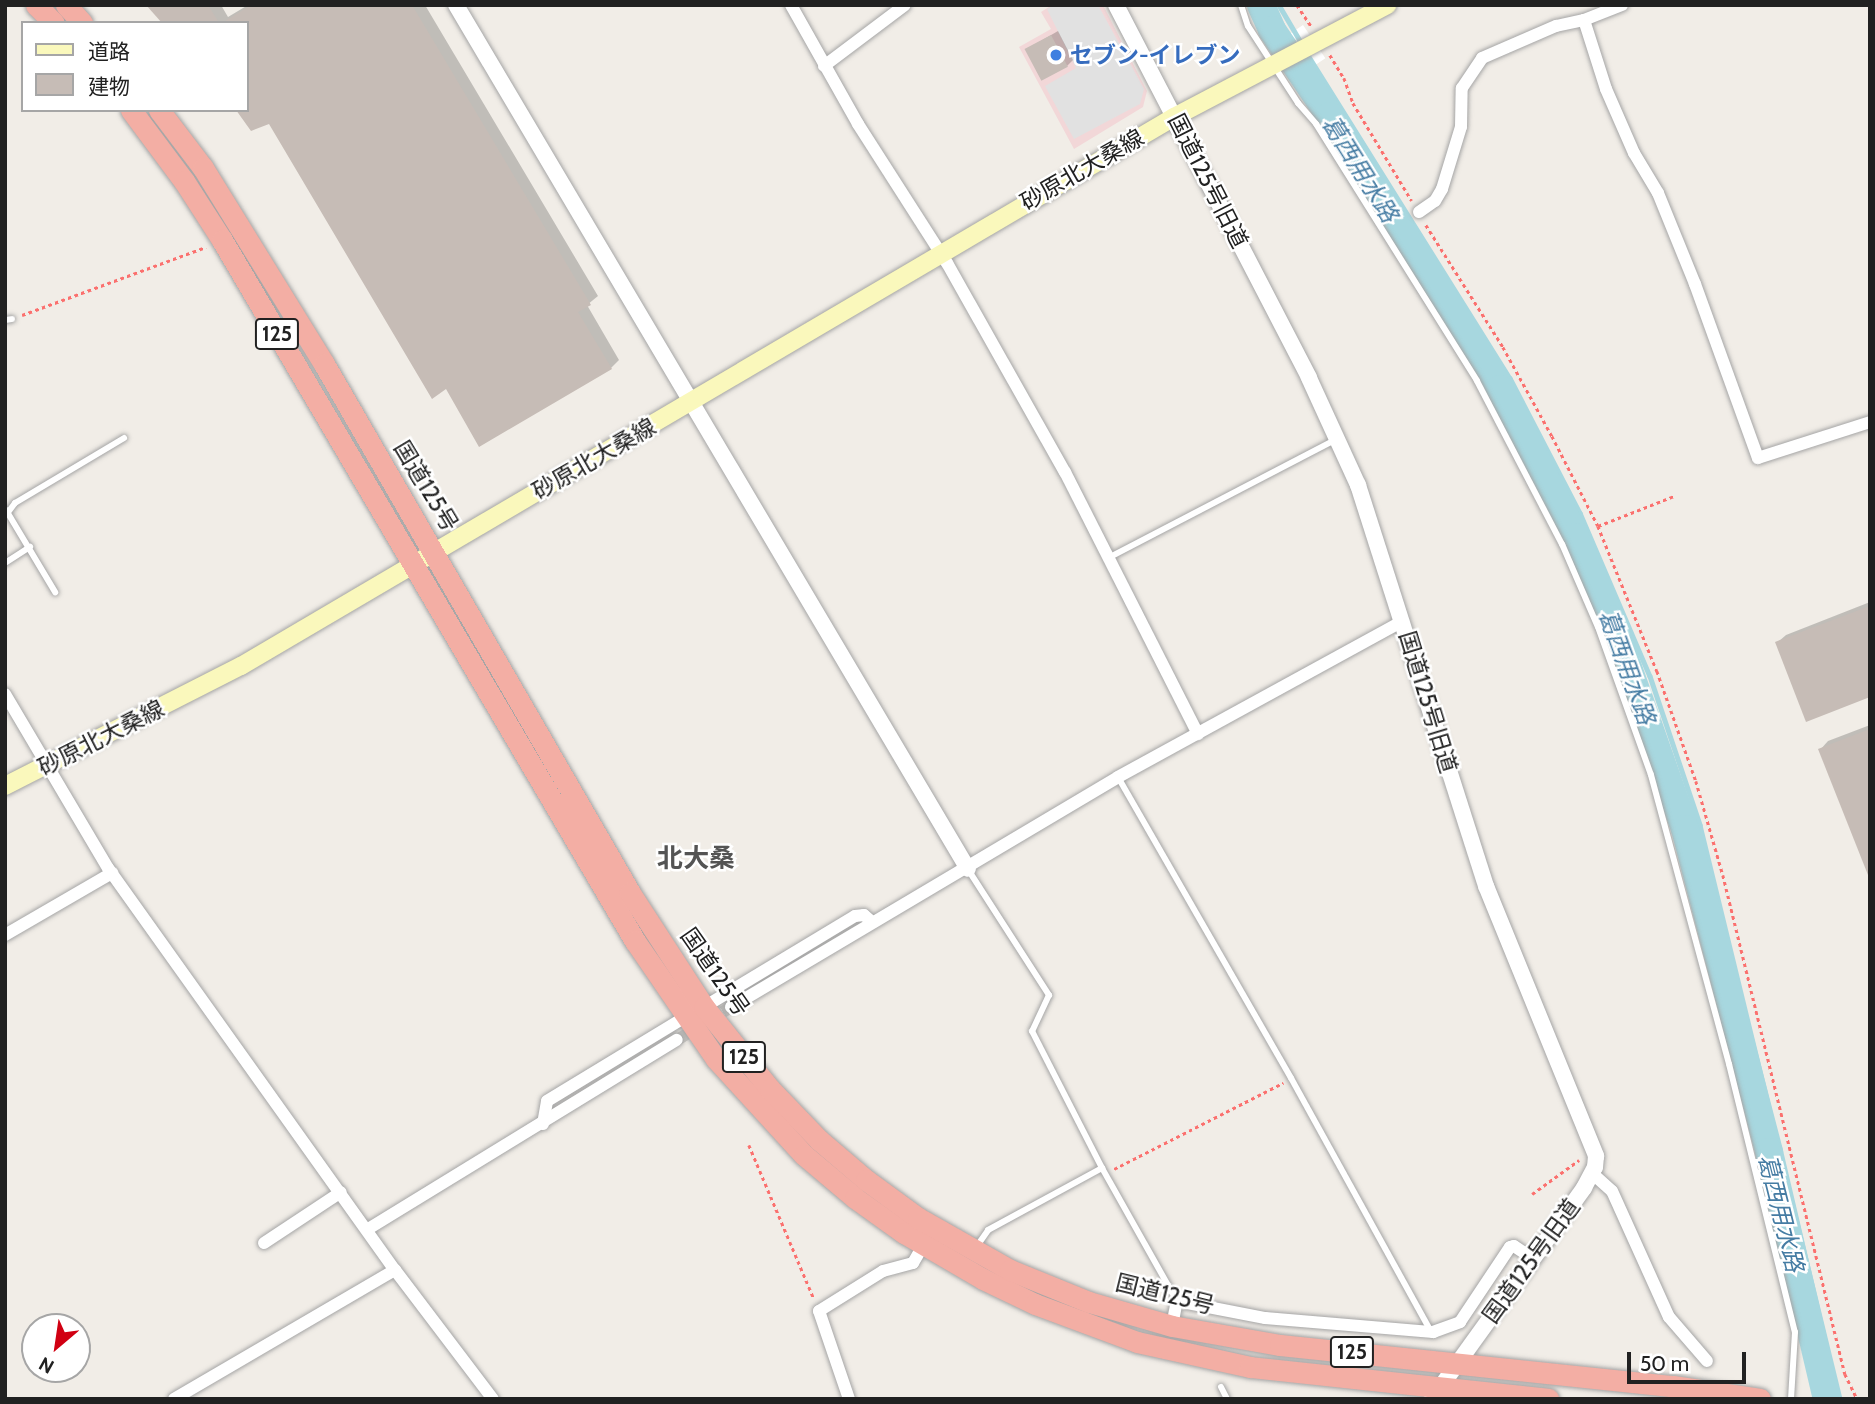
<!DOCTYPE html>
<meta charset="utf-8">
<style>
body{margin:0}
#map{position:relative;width:1875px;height:1404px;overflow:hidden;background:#f1ede7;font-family:Cabin,"Noto Sans JP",sans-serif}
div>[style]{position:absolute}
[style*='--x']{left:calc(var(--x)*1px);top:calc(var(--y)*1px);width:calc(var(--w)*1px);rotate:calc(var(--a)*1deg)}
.commercial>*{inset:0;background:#f2d7d8}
.parking>*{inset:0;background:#e1e1e1}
.pier>*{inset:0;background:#fff;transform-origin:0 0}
.shadow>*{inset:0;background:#0003}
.stream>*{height:4.5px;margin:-2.25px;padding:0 2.25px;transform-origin:2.25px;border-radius:2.25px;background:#a7d7df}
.river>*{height:28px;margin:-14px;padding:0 14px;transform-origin:14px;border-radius:14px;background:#a7d7df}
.building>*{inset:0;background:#c6bcb6;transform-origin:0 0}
.minor-tunnel>*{height:12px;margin-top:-6px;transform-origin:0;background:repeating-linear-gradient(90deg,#c7c4bf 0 12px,transparent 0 18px)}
.path>*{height:2.5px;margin-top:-1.25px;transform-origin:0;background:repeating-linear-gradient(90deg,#fb706e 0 3.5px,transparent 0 7px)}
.roads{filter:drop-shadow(0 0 2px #a5a5a5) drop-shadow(0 0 2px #a5a5a5)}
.service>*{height:6px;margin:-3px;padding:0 3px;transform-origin:3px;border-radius:3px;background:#fff}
.minor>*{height:12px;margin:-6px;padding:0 6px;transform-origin:6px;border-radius:6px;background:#fff}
.tertiary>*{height:16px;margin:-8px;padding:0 8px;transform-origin:8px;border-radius:8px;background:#fff}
.secondary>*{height:18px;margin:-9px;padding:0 9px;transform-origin:9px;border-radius:9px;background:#faf8bc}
.trunk>*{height:21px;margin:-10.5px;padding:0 10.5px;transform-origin:10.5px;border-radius:10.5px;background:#f3aea4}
.dots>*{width:19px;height:19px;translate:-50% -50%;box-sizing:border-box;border:4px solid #fff;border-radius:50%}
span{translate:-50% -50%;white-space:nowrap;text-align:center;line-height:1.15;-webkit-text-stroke:5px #fff;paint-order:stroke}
.shield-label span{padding:2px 5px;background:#fff;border:2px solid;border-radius:5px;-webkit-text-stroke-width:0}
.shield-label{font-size:21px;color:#212121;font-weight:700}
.shop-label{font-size:23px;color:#366cbe;font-weight:700}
.left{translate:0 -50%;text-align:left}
.street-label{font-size:23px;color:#212121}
.water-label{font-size:24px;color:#457ca3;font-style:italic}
.quarter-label{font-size:26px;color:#545454;font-weight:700}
.frame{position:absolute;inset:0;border:7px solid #212121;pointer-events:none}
.legend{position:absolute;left:21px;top:21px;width:228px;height:91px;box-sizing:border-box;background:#fff;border:2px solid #a6a6a6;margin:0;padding:9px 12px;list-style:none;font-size:21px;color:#212121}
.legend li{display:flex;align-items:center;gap:14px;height:35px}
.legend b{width:35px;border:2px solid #a6a6a6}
.north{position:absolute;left:21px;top:1313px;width:70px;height:70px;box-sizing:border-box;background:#fff;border:2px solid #a6a6a6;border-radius:50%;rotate:209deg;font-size:19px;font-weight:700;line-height:28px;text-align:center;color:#212121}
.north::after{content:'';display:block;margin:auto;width:24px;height:32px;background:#d10012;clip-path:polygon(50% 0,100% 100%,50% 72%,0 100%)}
.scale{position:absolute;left:1627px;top:1352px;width:119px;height:32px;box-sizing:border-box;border:4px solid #212121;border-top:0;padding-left:9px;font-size:21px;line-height:24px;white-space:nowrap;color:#212121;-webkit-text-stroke:5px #fff;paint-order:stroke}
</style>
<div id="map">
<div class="commercial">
<div style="clip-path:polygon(1052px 5px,1103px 5px,1147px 91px,1143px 107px,1074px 149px,1019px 47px,1051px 29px,1041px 12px)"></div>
</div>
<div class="parking">
<div style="clip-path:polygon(1054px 5px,1098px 5px,1144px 89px,1140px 104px,1074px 139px,1045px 86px,1076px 68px,1047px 9px)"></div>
</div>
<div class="pier">
<div style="left:1303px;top:25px;width:40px;height:40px;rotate:56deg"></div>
</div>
<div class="shadow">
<div style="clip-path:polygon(148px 5px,221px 5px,228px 17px,248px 5px,425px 5px,598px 296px,587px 305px,619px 360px,611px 368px,446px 387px,269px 121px,247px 110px,247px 23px,164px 23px)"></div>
<div style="clip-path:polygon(1058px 31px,1073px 60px,1067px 66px,1027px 49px)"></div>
<div style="clip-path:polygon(1870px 602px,1870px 696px,1777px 643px,1786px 635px)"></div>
<div style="clip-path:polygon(1870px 725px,1870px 876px,1820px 750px,1828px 741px)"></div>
</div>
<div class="stream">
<div style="--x:1279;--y:5;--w:45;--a:59.5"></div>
<div style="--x:1306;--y:52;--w:385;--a:58"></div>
<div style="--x:1510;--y:378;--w:152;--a:62.6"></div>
<div style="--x:1580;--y:513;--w:177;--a:66.8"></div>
<div style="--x:1650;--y:676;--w:157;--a:71.4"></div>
<div style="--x:1700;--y:825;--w:591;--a:76.29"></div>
</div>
<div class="river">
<div style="--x:1261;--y:5;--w:27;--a:66"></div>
<div style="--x:1272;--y:30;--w:104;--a:56"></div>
<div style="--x:1330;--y:116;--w:322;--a:58.1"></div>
<div style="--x:1500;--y:389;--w:166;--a:63.1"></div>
<div style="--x:1575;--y:537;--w:90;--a:66.3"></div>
<div style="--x:1611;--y:619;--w:223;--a:70.6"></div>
<div style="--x:1685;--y:829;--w:334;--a:75.4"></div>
<div style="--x:1769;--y:1152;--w:254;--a:76.8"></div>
</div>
<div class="building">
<div style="clip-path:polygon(146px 5px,208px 5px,219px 23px,162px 23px)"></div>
<div style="clip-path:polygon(251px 5px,412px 5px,591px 305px,578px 312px,612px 369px,479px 447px,446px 389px,432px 399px,269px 124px,251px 131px,236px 110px,247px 110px,247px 23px,222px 23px)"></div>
<div style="left:1051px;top:35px;width:36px;height:30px;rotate:62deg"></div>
<div style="clip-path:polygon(1870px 606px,1870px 697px,1806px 722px,1775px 642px)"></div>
<div style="clip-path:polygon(1870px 729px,1870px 880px,1818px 749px)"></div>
</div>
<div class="minor-tunnel">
<div style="--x:677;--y:1040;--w:63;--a:-31.4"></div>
</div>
<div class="path">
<div style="--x:1297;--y:5;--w:25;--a:56"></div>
<div style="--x:1330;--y:55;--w:27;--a:59"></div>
<div style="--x:1344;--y:78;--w:27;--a:70"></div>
<div style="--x:1353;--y:103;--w:114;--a:59"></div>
<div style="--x:1426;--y:225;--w:144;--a:57.7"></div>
<div style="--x:1503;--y:347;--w:102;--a:61.2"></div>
<div style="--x:1552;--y:436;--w:101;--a:62.9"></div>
<div style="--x:1598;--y:526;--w:157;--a:67.9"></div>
<div style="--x:1657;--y:671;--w:117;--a:70.5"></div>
<div style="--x:1696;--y:781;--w:98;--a:74"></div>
<div style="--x:1723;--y:875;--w:514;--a:76.26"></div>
<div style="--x:1845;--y:1374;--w:28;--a:64"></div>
<div style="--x:22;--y:315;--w:196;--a:-20.3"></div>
<div style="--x:1598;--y:526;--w:82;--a:-21.5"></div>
<div style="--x:749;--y:1145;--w:167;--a:67.1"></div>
<div style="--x:1114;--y:1169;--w:190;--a:-27"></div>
<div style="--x:1532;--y:1194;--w:58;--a:-35.9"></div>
</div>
<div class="roads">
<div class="service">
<div style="--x:1241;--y:5;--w:22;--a:72"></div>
<div style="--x:1248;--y:26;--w:92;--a:57"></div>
<div style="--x:1298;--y:103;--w:28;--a:49"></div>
<div style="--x:1316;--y:124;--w:303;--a:57.9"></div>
<div style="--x:1477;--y:381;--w:184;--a:62.5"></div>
<div style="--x:1562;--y:544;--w:90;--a:66.6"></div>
<div style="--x:1598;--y:627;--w:157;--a:70.3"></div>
<div style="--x:1651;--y:775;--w:299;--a:74.9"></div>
<div style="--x:1729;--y:1064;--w:276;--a:76.2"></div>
<div style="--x:1795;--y:1332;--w:67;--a:93.4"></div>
<div style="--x:5;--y:320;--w:7;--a:-8"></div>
<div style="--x:6;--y:510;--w:96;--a:59.1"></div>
<div style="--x:9;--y:511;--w:10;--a:-53"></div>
<div style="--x:15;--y:503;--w:127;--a:-30.8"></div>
<div style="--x:1110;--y:557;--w:254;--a:-27.5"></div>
<div style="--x:5;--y:563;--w:30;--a:-33"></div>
<div style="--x:1118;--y:777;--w:347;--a:60.1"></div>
<div style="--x:1291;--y:1078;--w:288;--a:61.1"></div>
<div style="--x:969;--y:871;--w:148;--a:57.2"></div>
<div style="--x:1049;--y:995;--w:40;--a:115"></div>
<div style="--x:1032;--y:1031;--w:154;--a:62.9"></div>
<div style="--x:1102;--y:1168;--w:153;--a:60.6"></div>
<div style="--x:977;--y:1246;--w:19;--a:-55"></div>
<div style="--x:988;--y:1230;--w:130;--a:-28.5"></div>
<div style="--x:1221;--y:1387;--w:13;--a:63"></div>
</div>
<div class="minor">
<div style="--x:791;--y:5;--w:137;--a:60.6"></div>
<div style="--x:858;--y:124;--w:165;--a:57.4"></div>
<div style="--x:947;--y:263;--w:240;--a:60.6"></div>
<div style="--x:1065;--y:472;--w:294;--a:63.1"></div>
<div style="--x:1622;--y:5;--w:41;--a:158.5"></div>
<div style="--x:1584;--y:20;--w:72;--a:72.3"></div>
<div style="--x:1606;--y:89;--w:70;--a:66.4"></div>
<div style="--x:1634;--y:153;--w:47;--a:59"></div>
<div style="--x:1658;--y:193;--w:98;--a:67.9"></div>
<div style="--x:1695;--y:284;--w:185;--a:70.1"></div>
<div style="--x:1758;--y:458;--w:118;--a:-17.8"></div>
<div style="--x:824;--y:66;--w:101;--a:-37"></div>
<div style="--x:1419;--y:212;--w:19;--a:-35"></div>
<div style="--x:1435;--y:201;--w:14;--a:-60"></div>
<div style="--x:1442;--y:189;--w:65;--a:-73"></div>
<div style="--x:1461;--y:127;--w:39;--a:-89"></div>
<div style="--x:1462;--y:88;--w:36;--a:-56"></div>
<div style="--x:1482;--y:58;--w:81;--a:-23.4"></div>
<div style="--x:1556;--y:26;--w:29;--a:-12"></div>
<div style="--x:5;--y:694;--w:202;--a:59.4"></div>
<div style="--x:108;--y:868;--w:494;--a:54.5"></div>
<div style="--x:395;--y:1270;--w:162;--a:52.8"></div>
<div style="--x:5;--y:935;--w:124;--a:-30.1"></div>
<div style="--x:704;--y:1007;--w:176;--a:-31.1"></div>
<div style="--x:855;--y:916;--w:9;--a:-6"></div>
<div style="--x:864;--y:915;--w:11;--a:41"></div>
<div style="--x:731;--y:1007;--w:450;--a:-30.7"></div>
<div style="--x:1118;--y:777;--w:325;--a:-28.7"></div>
<div style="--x:543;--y:1124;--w:23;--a:-80"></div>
<div style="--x:547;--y:1101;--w:162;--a:-31.3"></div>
<div style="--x:1593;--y:1174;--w:25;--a:42"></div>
<div style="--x:1612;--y:1191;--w:138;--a:65.7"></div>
<div style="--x:1669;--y:1317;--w:58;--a:49.2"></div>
<div style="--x:368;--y:1229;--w:362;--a:-31.5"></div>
<div style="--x:264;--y:1243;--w:92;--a:-33.5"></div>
<div style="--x:1172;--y:1326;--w:25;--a:-79"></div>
<div style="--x:1177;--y:1301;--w:90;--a:10.9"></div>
<div style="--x:1265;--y:1318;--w:169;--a:4.8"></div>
<div style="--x:1433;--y:1332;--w:29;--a:-20"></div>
<div style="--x:1460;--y:1322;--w:90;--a:-56.3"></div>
<div style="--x:1510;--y:1247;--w:4;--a:-14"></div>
<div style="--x:1514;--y:1246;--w:22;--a:34"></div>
<div style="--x:174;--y:1399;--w:256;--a:-30.3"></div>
<div style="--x:849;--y:1399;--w:93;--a:-108.8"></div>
<div style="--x:819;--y:1311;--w:75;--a:-32"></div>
<div style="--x:883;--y:1271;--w:31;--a:-15"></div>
<div style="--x:913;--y:1263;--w:22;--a:-60"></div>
</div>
<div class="tertiary">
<div style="--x:456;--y:5;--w:1004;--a:59.35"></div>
<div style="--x:1116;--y:5;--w:420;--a:62.6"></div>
<div style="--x:1309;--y:378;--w:118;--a:65.4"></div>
<div style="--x:1358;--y:485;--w:421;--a:72.3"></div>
<div style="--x:1486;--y:886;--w:292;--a:67.8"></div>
<div style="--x:1596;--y:1156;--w:11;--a:95"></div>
<div style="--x:1595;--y:1167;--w:24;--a:118"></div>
<div style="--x:1584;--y:1188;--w:260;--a:125.8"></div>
</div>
<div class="secondary">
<div style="--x:5;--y:786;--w:265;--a:-27"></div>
<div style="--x:241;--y:666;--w:1083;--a:-30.47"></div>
<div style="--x:1174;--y:117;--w:241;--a:-27.7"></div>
</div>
<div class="trunk">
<div style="--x:36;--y:5;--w:25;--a:45"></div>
<div style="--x:66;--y:5;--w:24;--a:48"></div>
<div style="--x:131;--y:110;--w:89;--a:53.3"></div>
<div style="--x:184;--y:181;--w:70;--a:57.2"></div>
<div style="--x:222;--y:240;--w:814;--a:59.5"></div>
<div style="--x:635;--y:941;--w:143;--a:55.5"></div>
<div style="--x:716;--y:1059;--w:130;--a:47.5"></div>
<div style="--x:804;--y:1155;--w:67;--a:40.1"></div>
<div style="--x:855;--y:1198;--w:60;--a:35.5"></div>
<div style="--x:904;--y:1233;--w:91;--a:30.2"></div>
<div style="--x:983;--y:1279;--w:58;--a:25.7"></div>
<div style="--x:1035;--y:1304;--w:109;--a:20.4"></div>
<div style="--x:1137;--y:1342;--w:116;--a:12.5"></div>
<div style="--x:1250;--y:1367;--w:300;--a:6.1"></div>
<div style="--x:159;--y:110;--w:73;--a:52.8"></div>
<div style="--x:203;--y:168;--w:230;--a:58.3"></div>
<div style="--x:324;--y:364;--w:611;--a:59.95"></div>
<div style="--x:630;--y:893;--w:136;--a:57"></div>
<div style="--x:704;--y:1007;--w:105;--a:51.2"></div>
<div style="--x:770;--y:1089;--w:71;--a:46.1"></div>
<div style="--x:819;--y:1140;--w:62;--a:40.4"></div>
<div style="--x:866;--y:1180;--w:64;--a:36.2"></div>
<div style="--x:918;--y:1218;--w:106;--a:29.5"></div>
<div style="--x:1010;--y:1270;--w:85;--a:22.1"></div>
<div style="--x:1089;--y:1302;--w:86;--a:16.1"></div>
<div style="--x:1172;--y:1326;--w:110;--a:10"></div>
<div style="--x:1280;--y:1345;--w:395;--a:6"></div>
<div style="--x:1673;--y:1386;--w:88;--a:8.5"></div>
</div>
</div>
<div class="dots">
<div style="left:1056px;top:55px;background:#3f7fe0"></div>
</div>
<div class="shield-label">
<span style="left:277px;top:334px">125</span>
<span style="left:744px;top:1057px">125</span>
<span style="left:1352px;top:1352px">125</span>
</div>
<div class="shop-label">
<span class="left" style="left:1070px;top:55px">セブン-イレブン</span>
</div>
<div class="street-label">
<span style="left:1082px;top:170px;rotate:-30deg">砂原北大桑線</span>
<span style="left:1208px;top:181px;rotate:63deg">国道125号旧道</span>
<span style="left:594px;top:459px;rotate:-30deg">砂原北大桑線</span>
<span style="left:426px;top:486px;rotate:59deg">国道125号</span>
<span style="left:1428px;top:702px;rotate:73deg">国道125号旧道</span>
<span style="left:101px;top:738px;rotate:-27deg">砂原北大桑線</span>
<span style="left:715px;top:972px;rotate:55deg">国道125号</span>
<span style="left:1531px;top:1261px;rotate:-54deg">国道125号旧道</span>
<span style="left:1165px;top:1294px;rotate:14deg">国道125号</span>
</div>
<div class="water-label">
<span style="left:1360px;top:169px;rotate:58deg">葛西用水路</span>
<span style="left:1627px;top:667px;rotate:70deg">葛西用水路</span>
<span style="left:1781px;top:1213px;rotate:76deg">葛西用水路</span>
</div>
<div class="quarter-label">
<span style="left:696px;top:859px">北大桑</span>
</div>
<div class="frame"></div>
<ul class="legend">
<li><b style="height:9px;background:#faf8bc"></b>道路</li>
<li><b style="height:19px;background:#c6bcb6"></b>建物</li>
</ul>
<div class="north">N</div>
<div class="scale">50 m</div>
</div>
